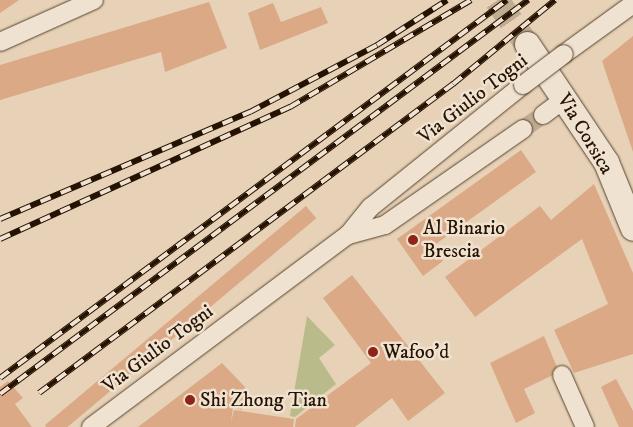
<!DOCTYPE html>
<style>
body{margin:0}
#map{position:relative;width:633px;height:427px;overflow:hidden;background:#e7d2b7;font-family:"IM FELL DW Pica",serif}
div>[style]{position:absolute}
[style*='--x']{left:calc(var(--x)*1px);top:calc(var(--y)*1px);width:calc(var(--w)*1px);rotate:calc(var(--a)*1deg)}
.green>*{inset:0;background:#babb8b}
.building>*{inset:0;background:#dba985;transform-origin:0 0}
.street-tunnel>*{height:18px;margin-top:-9px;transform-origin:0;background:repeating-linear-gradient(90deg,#c0ac93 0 18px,transparent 0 27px)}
.secondary-tunnel>*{height:25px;margin-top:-12.5px;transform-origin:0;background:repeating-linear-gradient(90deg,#c0ac93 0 25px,transparent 0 37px)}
.roads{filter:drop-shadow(0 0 1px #56422e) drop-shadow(0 0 1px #56422e)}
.street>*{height:18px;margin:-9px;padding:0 9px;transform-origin:9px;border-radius:9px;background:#efe2d0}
.secondary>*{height:25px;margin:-12.5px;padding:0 12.5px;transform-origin:12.5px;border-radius:12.5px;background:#efe2d0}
.rail>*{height:5.5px;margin-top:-2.75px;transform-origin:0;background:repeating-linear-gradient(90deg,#efe2d0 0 11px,#261201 0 22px);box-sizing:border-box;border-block:1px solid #261201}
.bridges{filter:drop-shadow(0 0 1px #56422e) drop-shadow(0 0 1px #56422e)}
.street-bridge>*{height:18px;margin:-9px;padding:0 9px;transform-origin:9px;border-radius:9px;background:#efe2d0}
.dots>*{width:14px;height:14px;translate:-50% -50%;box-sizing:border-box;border:2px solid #efe2d0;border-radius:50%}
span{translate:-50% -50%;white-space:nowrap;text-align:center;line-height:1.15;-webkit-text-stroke:5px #efe2d0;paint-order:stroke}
.street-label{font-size:20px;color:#261201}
.poi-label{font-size:20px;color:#261201}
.left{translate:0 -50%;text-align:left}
</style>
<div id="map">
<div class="green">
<div style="clip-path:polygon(307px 316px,335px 345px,319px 358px,336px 384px,295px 417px,290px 416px)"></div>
</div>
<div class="building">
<div style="clip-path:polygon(0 0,19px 0,0 13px)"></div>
<div style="clip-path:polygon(209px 2px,227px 48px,165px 72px,161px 52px,0 100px,0 65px)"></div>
<div style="clip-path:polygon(273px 3px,281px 22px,321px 7px,328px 23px,260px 50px,248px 13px)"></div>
<div style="clip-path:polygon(633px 36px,633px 152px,602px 61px)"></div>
<div style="clip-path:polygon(521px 150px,536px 172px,433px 246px,443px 261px,423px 276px,397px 239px)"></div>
<div style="clip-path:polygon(594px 184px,633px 273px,633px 354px,574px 373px,554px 330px,608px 304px,582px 239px,475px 317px,445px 277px,540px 206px,551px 220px)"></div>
<div style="left:306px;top:206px;width:16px;height:341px;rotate:50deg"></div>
<div style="clip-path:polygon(352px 275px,445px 393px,408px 421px,392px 398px,355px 427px,295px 427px,296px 419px,371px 363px,323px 298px)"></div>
<div style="clip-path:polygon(544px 336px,559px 372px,524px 389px,535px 413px,516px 423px,490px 363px)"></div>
<div style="clip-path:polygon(222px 363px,245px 387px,242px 410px,233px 408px,231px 422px,234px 410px,294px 419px,293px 427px,138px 427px)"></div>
<div style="clip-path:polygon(616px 379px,633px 411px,633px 427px,619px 427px,601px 387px)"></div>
<div style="clip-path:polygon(8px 381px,23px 398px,15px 404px,32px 427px,0 427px,0 387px)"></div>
</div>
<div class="street-tunnel">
<div style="--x:523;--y:129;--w:24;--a:-35"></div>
</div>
<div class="secondary-tunnel">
<div style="--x:497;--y:0;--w:53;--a:55.7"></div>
</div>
<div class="roads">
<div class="street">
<div style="--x:0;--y:42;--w:103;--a:-24.1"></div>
<div style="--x:564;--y:54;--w:85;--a:-35.9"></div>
<div style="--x:543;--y:115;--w:26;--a:-37"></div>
<div style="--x:348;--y:235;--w:38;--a:-15"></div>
<div style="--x:385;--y:225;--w:168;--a:-34.8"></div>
<div style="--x:562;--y:375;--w:57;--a:66.1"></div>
<div style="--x:91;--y:427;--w:321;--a:-36.8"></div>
<div style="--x:348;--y:235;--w:36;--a:-51"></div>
<div style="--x:371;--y:207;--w:195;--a:-38.8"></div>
</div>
<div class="secondary">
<div style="--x:527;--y:44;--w:142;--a:56.2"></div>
<div style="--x:606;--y:162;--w:71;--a:67.8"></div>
</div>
</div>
<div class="rail">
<div style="--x:0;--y:219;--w:272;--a:-23.2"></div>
<div style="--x:250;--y:112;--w:144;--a:-27.8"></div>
<div style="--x:377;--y:45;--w:83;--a:-32.7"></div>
<div style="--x:0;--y:239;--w:319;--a:-24.5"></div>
<div style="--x:290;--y:107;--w:210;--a:-30.6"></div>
<div style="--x:0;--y:378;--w:632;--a:-36.71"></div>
<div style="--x:39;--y:393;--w:517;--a:-36.74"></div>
<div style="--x:453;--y:84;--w:132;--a:-39.5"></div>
<div style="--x:0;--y:394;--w:659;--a:-36.73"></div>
</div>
<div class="bridges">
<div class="street-bridge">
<div style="--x:523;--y:85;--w:51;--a:-37.1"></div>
</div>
</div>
<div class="dots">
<div style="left:413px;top:240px;background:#8f2418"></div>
<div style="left:373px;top:352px;background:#8f2418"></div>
<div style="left:190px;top:400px;background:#8f2418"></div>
</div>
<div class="street-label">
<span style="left:473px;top:99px;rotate:-38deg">Via Giulio Togni</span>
<span style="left:585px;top:134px;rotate:59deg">Via Corsica</span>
<span style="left:158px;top:349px;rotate:-37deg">Via Giulio Togni</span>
</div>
<div class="poi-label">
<span class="left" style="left:423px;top:240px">Al Binario<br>Brescia</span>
<span class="left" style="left:383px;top:352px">Wafoo'd</span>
<span class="left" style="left:200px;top:400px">Shi Zhong Tian</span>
</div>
</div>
